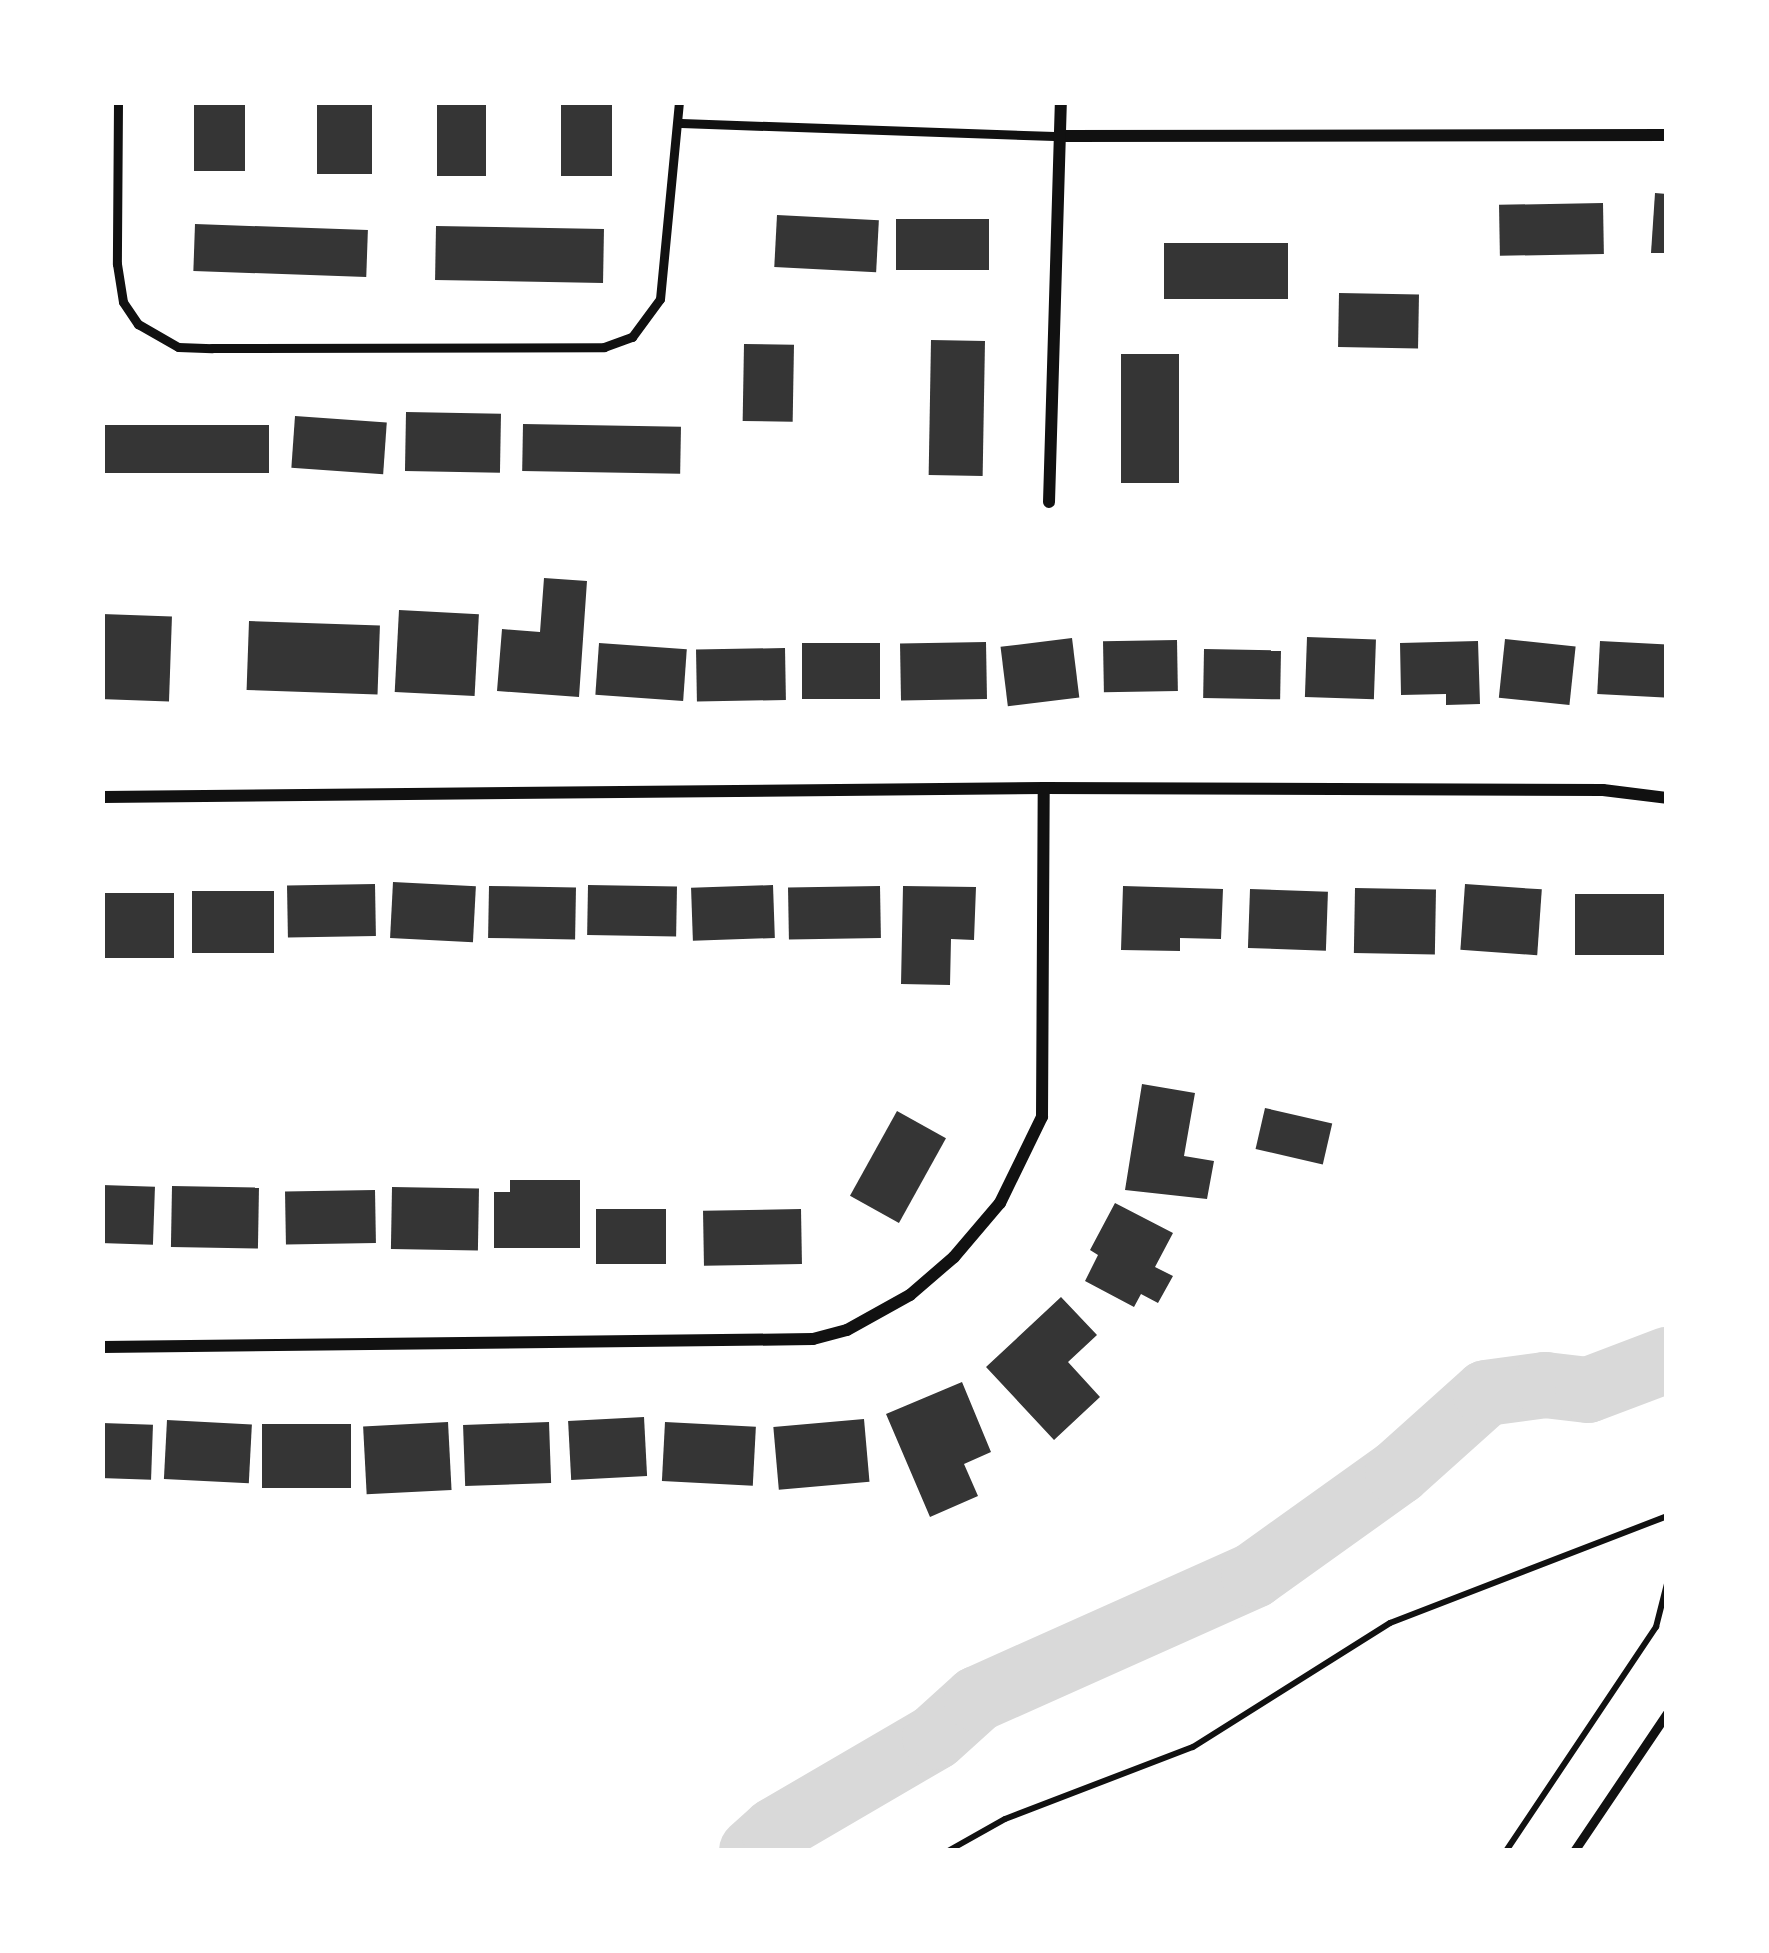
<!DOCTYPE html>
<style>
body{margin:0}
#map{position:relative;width:1769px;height:1953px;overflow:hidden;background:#fff;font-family:"Noto Sans",sans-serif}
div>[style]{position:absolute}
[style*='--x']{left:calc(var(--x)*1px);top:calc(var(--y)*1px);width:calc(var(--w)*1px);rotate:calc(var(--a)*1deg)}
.river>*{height:66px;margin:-33px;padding:0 33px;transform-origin:33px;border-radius:33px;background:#d9d9d9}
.building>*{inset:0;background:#353535;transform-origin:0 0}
.path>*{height:6px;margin:-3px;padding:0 3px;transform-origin:3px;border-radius:3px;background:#111}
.service>*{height:9px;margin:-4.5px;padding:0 4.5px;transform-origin:4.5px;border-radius:4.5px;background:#111}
.minor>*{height:12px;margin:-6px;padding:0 6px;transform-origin:6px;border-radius:6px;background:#111}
span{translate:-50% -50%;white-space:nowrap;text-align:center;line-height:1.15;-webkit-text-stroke:9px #fff;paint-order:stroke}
.frame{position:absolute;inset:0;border:105px solid #fff;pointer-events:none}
</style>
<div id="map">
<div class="river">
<div style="--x:752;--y:1851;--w:30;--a:-42"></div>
<div style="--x:774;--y:1831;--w:186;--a:-30.3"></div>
<div style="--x:935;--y:1737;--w:57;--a:-42.1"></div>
<div style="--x:977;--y:1699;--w:303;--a:-24.1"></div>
<div style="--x:1254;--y:1575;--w:177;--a:-35.6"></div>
<div style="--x:1398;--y:1472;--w:118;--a:-41.9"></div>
<div style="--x:1486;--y:1393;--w:60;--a:-7.7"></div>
<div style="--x:1545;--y:1385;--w:43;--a:6.6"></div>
<div style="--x:1588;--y:1390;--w:85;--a:-20.8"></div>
</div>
<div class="building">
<div style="left:194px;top:102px;width:51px;height:69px"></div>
<div style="left:317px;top:102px;width:55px;height:72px"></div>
<div style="left:437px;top:102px;width:49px;height:74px"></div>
<div style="left:561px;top:102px;width:51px;height:74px"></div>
<div style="clip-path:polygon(1655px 193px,1667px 194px,1667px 253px,1651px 253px)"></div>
<div style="left:1603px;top:203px;width:51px;height:104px;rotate:89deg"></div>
<div style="left:777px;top:215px;width:102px;height:52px;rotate:3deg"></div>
<div style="left:896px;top:219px;width:93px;height:51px"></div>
<div style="left:195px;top:224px;width:173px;height:47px;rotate:2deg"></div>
<div style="left:436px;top:226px;width:168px;height:54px;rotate:1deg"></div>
<div style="left:1164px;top:243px;width:124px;height:56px"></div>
<div style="left:1339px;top:293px;width:80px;height:54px;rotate:1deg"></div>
<div style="left:931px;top:340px;width:54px;height:135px;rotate:1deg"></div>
<div style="left:744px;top:344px;width:50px;height:77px;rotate:1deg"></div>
<div style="left:1179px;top:354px;width:129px;height:58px;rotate:90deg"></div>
<div style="left:406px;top:412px;width:95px;height:59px;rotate:1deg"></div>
<div style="left:295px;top:416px;width:92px;height:52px;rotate:4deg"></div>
<div style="left:523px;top:424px;width:158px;height:47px;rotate:1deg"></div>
<div style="left:102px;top:425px;width:167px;height:48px"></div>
<div style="clip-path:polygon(544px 578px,587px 581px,579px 697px,497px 691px,502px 629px,540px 632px)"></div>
<div style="left:399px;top:610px;width:80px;height:82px;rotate:3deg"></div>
<div style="left:102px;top:614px;width:70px;height:85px;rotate:2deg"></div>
<div style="left:249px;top:621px;width:131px;height:69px;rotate:2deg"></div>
<div style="left:1307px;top:637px;width:69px;height:60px;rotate:2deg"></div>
<div style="left:1072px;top:638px;width:60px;height:72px;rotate:83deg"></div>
<div style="left:1505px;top:639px;width:71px;height:59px;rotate:6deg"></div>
<div style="left:1177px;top:640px;width:51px;height:74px;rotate:89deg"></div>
<div style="clip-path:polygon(1478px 641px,1480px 704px,1446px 705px,1446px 694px,1401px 695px,1400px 643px)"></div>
<div style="left:1600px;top:641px;width:67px;height:53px;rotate:3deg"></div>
<div style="left:986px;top:642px;width:57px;height:86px;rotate:89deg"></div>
<div style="left:599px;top:643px;width:88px;height:52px;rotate:4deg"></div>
<div style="left:802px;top:643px;width:78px;height:56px"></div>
<div style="left:785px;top:648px;width:52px;height:89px;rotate:89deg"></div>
<div style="left:1204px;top:649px;width:77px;height:49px;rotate:1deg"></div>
<div style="left:393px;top:882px;width:83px;height:56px;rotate:3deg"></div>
<div style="left:375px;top:884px;width:52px;height:88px;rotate:89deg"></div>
<div style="left:1465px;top:884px;width:77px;height:66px;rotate:4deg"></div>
<div style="left:588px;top:885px;width:89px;height:50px;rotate:1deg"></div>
<div style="left:773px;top:885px;width:53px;height:82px;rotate:88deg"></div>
<div style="left:489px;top:886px;width:87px;height:52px;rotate:1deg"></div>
<div style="left:880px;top:886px;width:52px;height:92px;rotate:89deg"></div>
<div style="clip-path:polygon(903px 886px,976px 887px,974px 940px,951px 939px,950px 985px,901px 984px)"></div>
<div style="clip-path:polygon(1123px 886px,1223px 889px,1221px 939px,1180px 938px,1180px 951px,1121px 950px)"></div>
<div style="left:1355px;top:888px;width:81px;height:65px;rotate:1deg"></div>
<div style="left:1250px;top:889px;width:78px;height:59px;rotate:2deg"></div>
<div style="left:274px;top:891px;width:62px;height:82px;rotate:90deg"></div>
<div style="left:102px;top:893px;width:72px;height:65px"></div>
<div style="left:1575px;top:894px;width:92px;height:61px"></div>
<div style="clip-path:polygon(1142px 1084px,1195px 1093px,1184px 1156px,1214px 1161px,1207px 1199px,1125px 1190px)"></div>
<div style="left:1265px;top:1108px;width:69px;height:42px;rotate:13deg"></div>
<div style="left:897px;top:1111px;width:56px;height:97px;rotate:29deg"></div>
<div style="clip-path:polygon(510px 1180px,580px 1180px,580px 1248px,494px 1248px,494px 1192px,510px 1192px)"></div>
<div style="left:102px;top:1185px;width:53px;height:58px;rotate:2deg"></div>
<div style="left:172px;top:1186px;width:87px;height:61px;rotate:1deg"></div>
<div style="left:392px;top:1187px;width:87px;height:62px;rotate:1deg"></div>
<div style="left:375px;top:1190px;width:53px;height:90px;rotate:89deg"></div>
<div style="clip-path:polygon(1115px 1203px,1173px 1233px,1155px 1267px,1173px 1276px,1158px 1303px,1141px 1294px,1134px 1307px,1085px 1281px,1098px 1255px,1090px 1250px)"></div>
<div style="left:596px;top:1209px;width:70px;height:55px"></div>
<div style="left:801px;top:1209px;width:55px;height:98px;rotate:89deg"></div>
<div style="clip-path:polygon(1061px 1297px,1097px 1335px,1068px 1362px,1100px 1397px,1054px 1440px,986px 1367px)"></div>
<div style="clip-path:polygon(962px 1382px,991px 1452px,964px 1464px,978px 1496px,930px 1517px,886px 1414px)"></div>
<div style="left:644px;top:1417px;width:59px;height:76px;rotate:87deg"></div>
<div style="left:864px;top:1419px;width:63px;height:91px;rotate:85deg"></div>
<div style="left:167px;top:1420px;width:85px;height:59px;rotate:3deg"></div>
<div style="left:448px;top:1422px;width:68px;height:85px;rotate:87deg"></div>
<div style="left:549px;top:1422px;width:61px;height:86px;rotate:88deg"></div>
<div style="left:665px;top:1422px;width:91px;height:59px;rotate:3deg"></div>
<div style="left:102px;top:1423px;width:51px;height:55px;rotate:2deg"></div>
<div style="left:262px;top:1424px;width:89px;height:64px"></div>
</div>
<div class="path">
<div style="--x:948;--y:1851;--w:65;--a:-29.3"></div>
<div style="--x:1005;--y:1819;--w:201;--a:-21"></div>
<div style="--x:1193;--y:1747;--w:233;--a:-32.2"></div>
<div style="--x:1390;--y:1623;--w:297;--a:-21.1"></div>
<div style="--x:1506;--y:1851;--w:270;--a:-56.2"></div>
<div style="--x:1656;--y:1627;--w:44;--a:-75.7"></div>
</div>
<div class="service">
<div style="--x:118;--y:102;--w:162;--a:90.4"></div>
<div style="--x:117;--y:264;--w:38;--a:81"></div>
<div style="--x:123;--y:302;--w:27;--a:56"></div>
<div style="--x:138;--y:324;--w:46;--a:29.9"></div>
<div style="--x:178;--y:347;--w:34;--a:2"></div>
<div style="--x:212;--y:348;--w:392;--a:-0.1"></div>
<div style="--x:604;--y:347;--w:30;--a:-20"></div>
<div style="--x:632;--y:337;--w:47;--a:-53.6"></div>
<div style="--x:660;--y:299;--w:198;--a:-84.5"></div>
<div style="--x:681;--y:123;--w:381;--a:2"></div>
<div style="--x:1574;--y:1851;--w:166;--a:-56"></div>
</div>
<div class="minor">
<div style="--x:1062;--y:136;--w:605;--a:-0.09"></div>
<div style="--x:1049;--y:502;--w:400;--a:-88.3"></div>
<div style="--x:102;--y:797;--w:942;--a:-0.55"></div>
<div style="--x:1044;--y:788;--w:559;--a:0.2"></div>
<div style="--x:1603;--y:790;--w:64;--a:7.1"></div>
<div style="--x:102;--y:1347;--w:711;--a:-0.64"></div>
<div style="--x:813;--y:1339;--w:35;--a:-15"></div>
<div style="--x:847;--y:1330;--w:72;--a:-29.1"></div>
<div style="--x:910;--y:1295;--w:58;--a:-40.8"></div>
<div style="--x:954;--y:1257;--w:71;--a:-49.6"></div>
<div style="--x:1000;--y:1203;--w:96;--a:-64"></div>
<div style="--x:1042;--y:1117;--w:329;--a:-89.7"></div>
</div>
<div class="frame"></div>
</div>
